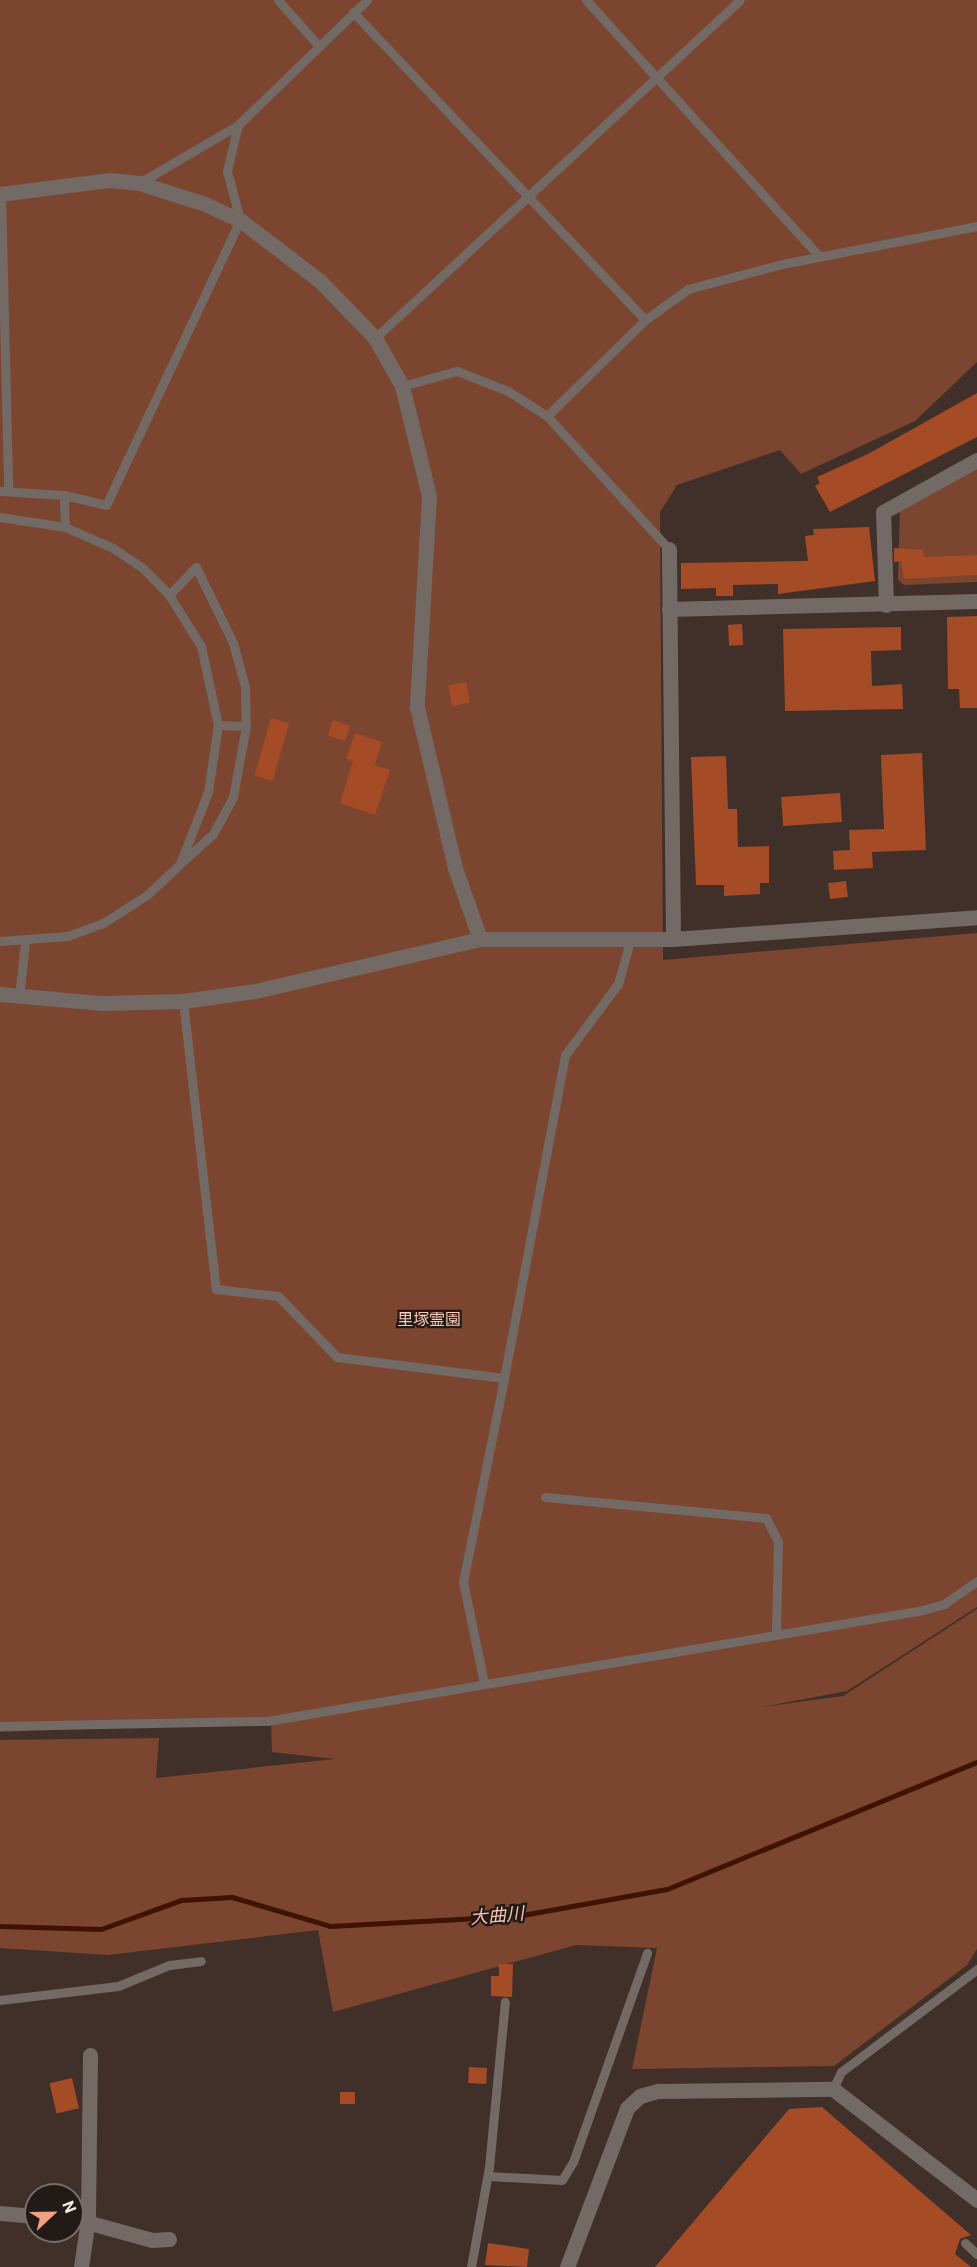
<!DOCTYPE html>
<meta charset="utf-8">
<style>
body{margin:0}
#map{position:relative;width:977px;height:2267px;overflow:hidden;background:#413029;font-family:Roboto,"Noto Sans JP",sans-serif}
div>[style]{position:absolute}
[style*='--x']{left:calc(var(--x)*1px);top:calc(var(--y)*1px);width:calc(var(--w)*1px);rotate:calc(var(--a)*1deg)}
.green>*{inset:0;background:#7b4530}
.stream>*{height:5px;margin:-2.5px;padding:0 2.5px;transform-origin:2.5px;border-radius:2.5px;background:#401200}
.building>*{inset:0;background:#a54b25;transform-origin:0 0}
.service>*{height:9px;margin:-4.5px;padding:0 4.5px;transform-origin:4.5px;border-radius:4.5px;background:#736a66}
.minor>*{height:15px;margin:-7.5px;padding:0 7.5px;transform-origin:7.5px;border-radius:7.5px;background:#736a66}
.tertiary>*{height:15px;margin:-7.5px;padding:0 7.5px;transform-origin:7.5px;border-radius:7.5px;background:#736a66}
span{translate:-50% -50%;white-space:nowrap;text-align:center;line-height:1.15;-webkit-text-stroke:4.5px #221a17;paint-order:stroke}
.park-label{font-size:16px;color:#fccab7}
.water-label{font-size:18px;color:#f7c5b2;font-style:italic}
.north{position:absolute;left:24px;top:2183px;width:60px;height:60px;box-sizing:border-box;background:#221a17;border:2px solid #776e6a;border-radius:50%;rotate:68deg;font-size:16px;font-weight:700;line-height:24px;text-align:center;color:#f6ebe6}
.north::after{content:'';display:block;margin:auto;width:21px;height:27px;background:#f2a080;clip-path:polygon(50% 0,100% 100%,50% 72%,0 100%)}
</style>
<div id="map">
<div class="green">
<div style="clip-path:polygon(0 0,977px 0,977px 362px,915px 421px,801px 474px,780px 450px,677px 485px,660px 512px,663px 960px,977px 933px,977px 1607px,847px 1691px,762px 1707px,843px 1696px,977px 1609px,977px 1949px,967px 1965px,834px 2066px,632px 2069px,657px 1948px,576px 1945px,333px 2012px,318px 1930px,108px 1955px,0 1948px,0 1740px,159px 1738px,156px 1778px,335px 1759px,272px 1752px,271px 1722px,0 1732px)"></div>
<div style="clip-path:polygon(977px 468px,977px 582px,904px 585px,898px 580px,900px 509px)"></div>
</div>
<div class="stream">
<div style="--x:0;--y:1926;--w:101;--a:1.7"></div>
<div style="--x:101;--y:1929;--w:85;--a:-19.9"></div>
<div style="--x:181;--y:1900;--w:51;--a:-3.4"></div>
<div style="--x:232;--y:1897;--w:102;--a:16.5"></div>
<div style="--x:330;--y:1926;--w:187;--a:-3.1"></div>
<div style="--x:517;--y:1916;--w:152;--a:-10.2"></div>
<div style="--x:667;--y:1889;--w:335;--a:-22.3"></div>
</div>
<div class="building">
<div style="clip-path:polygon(977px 393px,977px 437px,830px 512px,815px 486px,820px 483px,817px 477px,868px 454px)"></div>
<div style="clip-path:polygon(869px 527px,875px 581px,778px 594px,778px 584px,733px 585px,733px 596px,716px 596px,716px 588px,681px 589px,681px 563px,808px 561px,805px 536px,814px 535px,813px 529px)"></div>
<div style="clip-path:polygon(894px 548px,923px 550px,924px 557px,977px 555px,977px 575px,904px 579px,901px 561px,894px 562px)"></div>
<div style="clip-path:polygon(977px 616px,977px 708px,960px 708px,959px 689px,948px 689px,947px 617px)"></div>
<div style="left:742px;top:624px;width:21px;height:14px;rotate:87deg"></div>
<div style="clip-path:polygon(901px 627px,901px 650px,871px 651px,872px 686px,902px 684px,903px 709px,785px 711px,783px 629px)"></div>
<div style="left:466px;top:682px;width:21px;height:18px;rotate:79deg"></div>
<div style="left:271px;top:718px;width:19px;height:60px;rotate:16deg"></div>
<div style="left:333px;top:720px;width:18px;height:16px;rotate:19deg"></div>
<div style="clip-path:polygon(355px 733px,382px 742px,375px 765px,390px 770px,375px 815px,340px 803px,353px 761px,346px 759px)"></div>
<div style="clip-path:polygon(922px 753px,926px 850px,872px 852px,873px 868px,834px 870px,833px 851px,850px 850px,849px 830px,884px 829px,881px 755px)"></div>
<div style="clip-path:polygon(726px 756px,728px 809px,737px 809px,738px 847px,769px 846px,769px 883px,760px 883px,760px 894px,724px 896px,724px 885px,696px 885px,691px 757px)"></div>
<div style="left:840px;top:793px;width:29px;height:59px;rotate:86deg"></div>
<div style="left:846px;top:881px;width:16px;height:18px;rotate:83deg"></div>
<div style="clip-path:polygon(499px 1964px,513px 1964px,512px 1997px,491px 1996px,491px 1976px,499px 1976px)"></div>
<div style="left:469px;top:2067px;width:18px;height:16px;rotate:3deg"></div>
<div style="left:72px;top:2078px;width:31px;height:23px;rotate:77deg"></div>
<div style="left:340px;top:2092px;width:15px;height:12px"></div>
<div style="clip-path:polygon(822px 2107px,971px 2235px,960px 2239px,955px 2254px,971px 2267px,655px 2267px,789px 2109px)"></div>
<div style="clip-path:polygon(488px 2243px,529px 2249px,527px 2267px,485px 2265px)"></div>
</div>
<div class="service">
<div style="--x:278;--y:0;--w:60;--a:48.4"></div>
<div style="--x:586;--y:0;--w:346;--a:47.7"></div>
<div style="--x:353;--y:12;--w:424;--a:46.5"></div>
<div style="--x:139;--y:183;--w:115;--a:-30.4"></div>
<div style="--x:1;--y:193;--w:296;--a:88.6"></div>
<div style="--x:375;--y:338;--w:497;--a:-42.8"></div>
<div style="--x:402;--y:386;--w:57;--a:-15.3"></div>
<div style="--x:457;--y:371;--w:55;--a:21.4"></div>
<div style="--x:508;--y:391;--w:46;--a:32.7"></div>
<div style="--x:547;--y:416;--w:180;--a:47.5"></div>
<div style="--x:547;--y:416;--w:137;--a:-44.4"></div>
<div style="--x:645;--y:320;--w:53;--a:-35.8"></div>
<div style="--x:688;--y:289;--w:97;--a:-14.9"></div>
<div style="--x:782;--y:264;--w:199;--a:-11"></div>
<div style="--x:0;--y:491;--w:64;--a:3.6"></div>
<div style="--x:0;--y:517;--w:66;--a:8.7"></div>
<div style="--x:65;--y:527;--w:52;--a:23.6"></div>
<div style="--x:113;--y:548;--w:36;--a:34"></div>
<div style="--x:143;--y:568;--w:37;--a:46"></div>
<div style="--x:169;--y:595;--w:60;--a:57.9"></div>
<div style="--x:201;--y:646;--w:81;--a:77.9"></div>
<div style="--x:218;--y:725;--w:68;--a:98.5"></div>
<div style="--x:208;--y:792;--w:77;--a:111.3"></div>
<div style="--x:180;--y:864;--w:45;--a:136.8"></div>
<div style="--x:147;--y:895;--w:52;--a:147.5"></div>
<div style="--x:103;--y:923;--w:37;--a:160"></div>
<div style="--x:68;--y:936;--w:68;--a:175.8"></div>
<div style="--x:65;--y:527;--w:32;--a:-92"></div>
<div style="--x:64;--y:495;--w:43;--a:13.4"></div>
<div style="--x:106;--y:505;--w:315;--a:-64.8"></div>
<div style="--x:240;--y:220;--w:51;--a:-104.9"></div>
<div style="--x:227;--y:171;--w:47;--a:-76.6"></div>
<div style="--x:238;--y:125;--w:180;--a:-44.1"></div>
<div style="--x:169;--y:595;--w:39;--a:-46"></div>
<div style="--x:196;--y:567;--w:85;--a:64"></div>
<div style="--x:233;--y:643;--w:46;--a:74.7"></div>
<div style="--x:245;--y:687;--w:39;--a:89"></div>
<div style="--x:246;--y:726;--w:72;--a:100.4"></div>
<div style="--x:233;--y:797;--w:42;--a:118.4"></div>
<div style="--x:213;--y:834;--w:42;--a:137.9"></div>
<div style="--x:218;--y:725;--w:28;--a:2"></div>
<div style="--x:19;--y:997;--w:54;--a:-83.7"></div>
<div style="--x:183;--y:1001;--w:290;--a:83.5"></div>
<div style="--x:216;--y:1289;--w:62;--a:6.4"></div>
<div style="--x:278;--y:1296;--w:85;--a:46"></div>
<div style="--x:337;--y:1357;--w:168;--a:7.2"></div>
<div style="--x:504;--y:1378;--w:329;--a:-79.3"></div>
<div style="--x:565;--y:1055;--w:89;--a:-53.3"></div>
<div style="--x:618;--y:984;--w:45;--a:-74.4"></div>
<div style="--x:545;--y:1497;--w:222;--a:5.4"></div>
<div style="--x:766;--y:1518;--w:27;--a:63"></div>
<div style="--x:778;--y:1542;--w:91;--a:91.3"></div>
<div style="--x:484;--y:1683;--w:103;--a:-101.7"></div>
<div style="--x:463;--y:1582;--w:208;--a:-78.6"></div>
<div style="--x:0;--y:1726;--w:267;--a:-1.1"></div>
<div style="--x:267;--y:1721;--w:665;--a:-9.6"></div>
<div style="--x:923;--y:1610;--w:22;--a:-16"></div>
<div style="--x:944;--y:1604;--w:40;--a:-34.9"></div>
<div style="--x:0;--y:2000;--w:119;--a:-6.8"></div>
<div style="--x:118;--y:1986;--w:55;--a:-22.4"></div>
<div style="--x:169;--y:1965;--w:32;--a:-7"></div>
<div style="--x:833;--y:2089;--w:19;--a:-65"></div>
<div style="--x:841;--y:2072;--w:171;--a:-37.1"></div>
<div style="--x:488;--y:2176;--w:74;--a:3.1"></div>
<div style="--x:562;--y:2180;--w:21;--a:-59"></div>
<div style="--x:573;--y:2162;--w:222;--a:-70.5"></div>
<div style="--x:965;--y:2243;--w:16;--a:43"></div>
<div style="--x:471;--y:2267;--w:102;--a:-79.8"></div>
<div style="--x:489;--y:2167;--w:166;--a:-84.5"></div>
</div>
<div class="minor">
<div style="--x:0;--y:194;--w:111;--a:-7.3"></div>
<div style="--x:110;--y:180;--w:29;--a:6"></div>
<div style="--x:139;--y:183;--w:69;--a:17.7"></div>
<div style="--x:205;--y:204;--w:38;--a:25"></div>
<div style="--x:240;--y:220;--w:101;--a:37.3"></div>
<div style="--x:320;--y:281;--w:79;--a:46"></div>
<div style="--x:375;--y:338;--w:55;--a:60.6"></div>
<div style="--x:402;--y:386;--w:113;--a:76.2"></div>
<div style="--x:429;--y:496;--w:211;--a:93.3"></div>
<div style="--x:417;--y:707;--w:165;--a:76.7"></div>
<div style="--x:455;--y:868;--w:75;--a:70.6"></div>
<div style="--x:886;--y:605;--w:93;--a:-91.8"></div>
<div style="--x:883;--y:512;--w:107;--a:-29"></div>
<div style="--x:669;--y:609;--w:308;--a:-1.5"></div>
<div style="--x:0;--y:994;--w:100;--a:5.1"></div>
<div style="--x:100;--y:1003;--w:83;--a:-1.4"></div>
<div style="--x:183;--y:1001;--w:73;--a:-7.9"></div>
<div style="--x:255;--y:991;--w:231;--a:-13"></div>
<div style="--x:480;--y:939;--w:193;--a:0"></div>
<div style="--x:673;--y:939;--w:390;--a:-90.6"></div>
<div style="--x:0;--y:2213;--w:36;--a:5"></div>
<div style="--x:72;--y:2218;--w:83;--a:15.4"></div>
<div style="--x:152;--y:2240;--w:17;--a:-3"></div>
<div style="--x:81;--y:2267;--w:49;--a:-81.7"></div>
<div style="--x:88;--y:2219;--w:164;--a:-89.3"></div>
<div style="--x:567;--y:2267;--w:170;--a:-69.3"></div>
<div style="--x:627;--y:2108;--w:18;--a:-43"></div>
<div style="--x:640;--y:2096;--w:19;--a:-16"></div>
<div style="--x:658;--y:2091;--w:175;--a:-0.7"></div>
<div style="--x:833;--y:2089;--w:182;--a:37.6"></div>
</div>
<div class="tertiary">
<div style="--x:673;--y:939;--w:305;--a:-4.1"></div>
</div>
<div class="park-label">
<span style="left:429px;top:1320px">里塚霊園</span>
</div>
<div class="water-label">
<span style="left:497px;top:1916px;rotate:-5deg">大曲川</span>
</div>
<div class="north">N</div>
</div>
